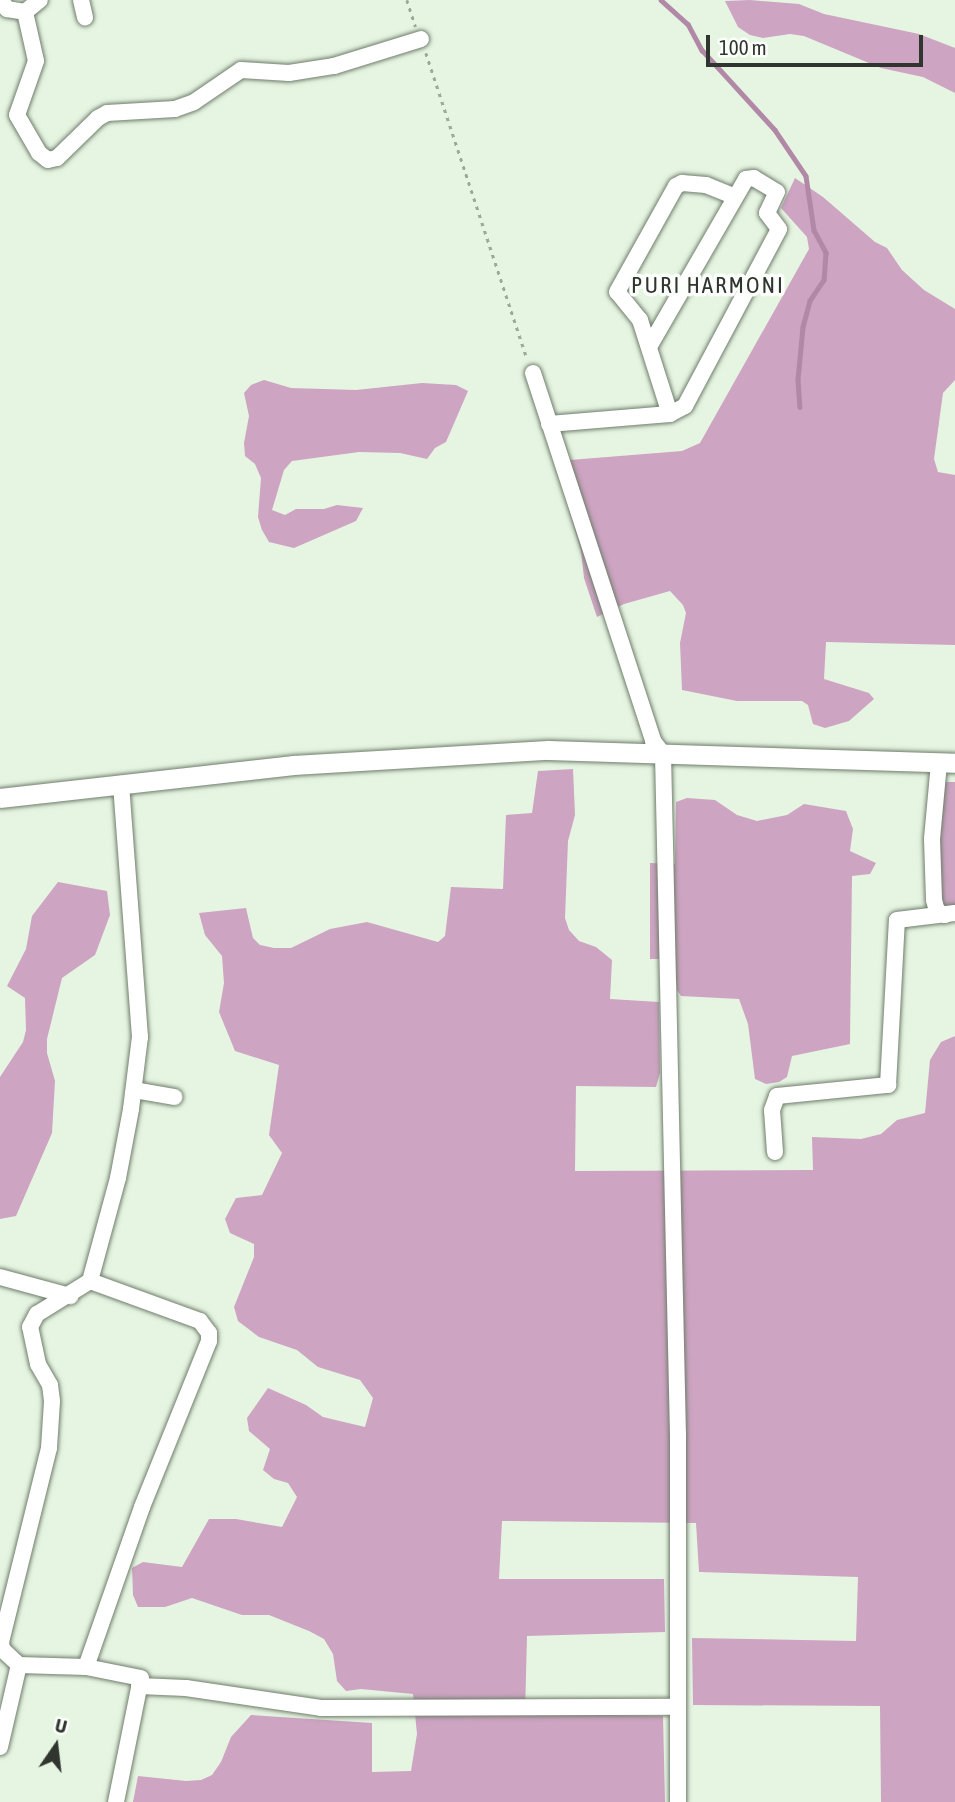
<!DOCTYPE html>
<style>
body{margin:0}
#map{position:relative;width:955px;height:1802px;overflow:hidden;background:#e6f5e2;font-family:"Asap Condensed",sans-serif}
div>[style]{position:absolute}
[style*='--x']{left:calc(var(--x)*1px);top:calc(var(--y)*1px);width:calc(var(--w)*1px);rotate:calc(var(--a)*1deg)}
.forest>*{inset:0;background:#cda4c2}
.stream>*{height:4.5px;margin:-2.25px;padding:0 2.25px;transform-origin:2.25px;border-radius:2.25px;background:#b189a7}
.path>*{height:2.5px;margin-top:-1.25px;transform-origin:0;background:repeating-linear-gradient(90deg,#9da89a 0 3.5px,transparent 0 8.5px)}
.roads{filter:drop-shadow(0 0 2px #707d6c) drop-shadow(0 0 2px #707d6c)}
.minor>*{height:16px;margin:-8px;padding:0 8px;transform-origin:8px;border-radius:8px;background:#fff}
.tertiary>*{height:19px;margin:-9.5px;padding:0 9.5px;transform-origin:9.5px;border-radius:9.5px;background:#fff}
span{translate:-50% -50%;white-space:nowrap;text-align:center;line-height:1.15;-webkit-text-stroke:7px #fbfefa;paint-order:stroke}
.neighbourhood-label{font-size:23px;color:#30362f;letter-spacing:2px}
.north{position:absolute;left:21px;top:1711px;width:70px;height:70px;-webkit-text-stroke:5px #fbfefa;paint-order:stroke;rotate:14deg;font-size:19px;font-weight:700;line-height:28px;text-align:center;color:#30362f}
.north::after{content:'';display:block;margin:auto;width:24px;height:32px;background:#30362f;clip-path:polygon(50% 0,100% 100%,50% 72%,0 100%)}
.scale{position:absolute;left:706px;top:35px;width:217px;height:32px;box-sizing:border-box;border:4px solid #30362f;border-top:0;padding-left:9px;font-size:21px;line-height:24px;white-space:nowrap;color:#30362f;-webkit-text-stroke:5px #fbfefa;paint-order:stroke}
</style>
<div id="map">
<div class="forest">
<div style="clip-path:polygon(750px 0,799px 4px,824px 14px,919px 34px,955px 48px,955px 93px,923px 77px,881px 68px,804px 36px,790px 34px,763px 38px,750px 35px,738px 27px,725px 1px)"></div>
<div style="clip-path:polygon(795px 178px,823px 197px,875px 242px,887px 248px,902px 270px,924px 290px,955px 309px,955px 380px,943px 393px,934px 459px,938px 472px,955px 475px,955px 645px,826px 642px,824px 679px,869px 693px,874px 699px,849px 721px,825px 728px,813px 724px,808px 705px,802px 701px,737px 701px,682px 690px,680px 643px,686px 613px,683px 605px,670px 591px,624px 604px,597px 617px,584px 578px,581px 551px,561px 482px,575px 480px,570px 460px,682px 451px,700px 443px,809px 249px,807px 237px,781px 208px)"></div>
<div style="clip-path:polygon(264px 380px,291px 388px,356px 390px,422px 383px,456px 385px,468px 391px,446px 442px,435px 448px,427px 459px,400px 453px,359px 452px,292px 461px,284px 470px,272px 510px,285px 515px,296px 509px,324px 509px,337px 505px,363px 508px,356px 521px,294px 548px,269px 542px,262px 530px,258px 517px,261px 478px,255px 464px,245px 456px,244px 443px,249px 416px,244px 393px,251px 385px)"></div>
<div style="clip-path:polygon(573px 769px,575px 815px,568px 841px,565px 918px,569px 930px,579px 941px,596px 947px,612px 960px,610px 999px,659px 1002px,660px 1073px,656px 1087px,576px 1086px,575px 1171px,813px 1170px,812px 1137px,861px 1139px,881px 1134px,897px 1120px,925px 1113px,930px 1060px,941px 1042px,955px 1036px,955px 1802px,881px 1802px,880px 1706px,693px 1705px,692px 1638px,856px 1641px,858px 1577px,699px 1572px,696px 1523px,502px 1521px,499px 1579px,664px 1579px,665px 1632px,527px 1636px,525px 1714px,663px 1716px,665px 1802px,133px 1802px,138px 1776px,186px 1781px,201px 1780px,212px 1775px,221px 1762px,231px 1737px,251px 1715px,372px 1723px,372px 1772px,411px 1771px,417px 1734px,413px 1694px,361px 1689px,346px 1691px,337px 1681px,333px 1654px,324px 1639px,309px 1631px,269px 1615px,242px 1615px,192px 1598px,165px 1607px,138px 1607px,133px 1595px,132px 1568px,143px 1562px,182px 1567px,209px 1519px,236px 1519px,282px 1527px,297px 1497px,288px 1483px,274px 1479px,263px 1470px,270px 1449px,249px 1431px,247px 1418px,268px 1388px,306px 1405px,323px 1417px,365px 1427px,373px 1398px,360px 1380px,318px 1367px,297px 1350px,259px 1337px,238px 1321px,234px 1307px,254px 1257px,254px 1244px,230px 1233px,225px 1219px,236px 1198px,262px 1195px,282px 1153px,269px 1135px,279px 1065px,235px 1051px,219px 1012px,224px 983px,222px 956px,205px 935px,199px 913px,246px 908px,253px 938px,260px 945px,274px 948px,291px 948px,330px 929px,367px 922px,438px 942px,445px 936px,451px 887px,503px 889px,506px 815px,532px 813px,538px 771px)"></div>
<div style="clip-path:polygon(945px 782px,955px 782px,955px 919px,942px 903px,939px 856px)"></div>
<div style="clip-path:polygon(687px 798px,715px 800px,737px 815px,757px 821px,787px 815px,804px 804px,846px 811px,853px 829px,850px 851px,876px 863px,870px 874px,852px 876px,850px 1044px,792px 1056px,787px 1077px,779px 1082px,766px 1084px,755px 1079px,748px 1024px,739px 999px,681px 996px,677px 990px,674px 959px,650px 959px,650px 863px,675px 864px,676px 802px)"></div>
<div style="clip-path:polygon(58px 882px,107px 891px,110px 915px,95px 955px,62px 978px,47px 1039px,47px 1053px,55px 1081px,52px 1133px,16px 1216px,0 1219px,0 1077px,23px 1042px,26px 1030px,25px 998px,7px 986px,26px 949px,32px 916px)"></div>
</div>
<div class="stream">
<div style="--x:661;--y:0;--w:36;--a:42"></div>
<div style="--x:688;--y:24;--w:30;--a:62"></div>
<div style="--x:702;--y:50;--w:108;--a:47.6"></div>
<div style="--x:775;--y:130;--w:55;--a:56"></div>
<div style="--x:806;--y:176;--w:55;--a:81.6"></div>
<div style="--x:814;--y:230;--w:26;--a:62"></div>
<div style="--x:826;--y:253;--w:27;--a:94"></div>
<div style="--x:824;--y:280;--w:25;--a:124"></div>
<div style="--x:810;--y:301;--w:27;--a:105"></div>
<div style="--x:803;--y:327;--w:53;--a:95.4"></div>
<div style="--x:798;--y:380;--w:27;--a:86"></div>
</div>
<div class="path">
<div style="--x:407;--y:0;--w:28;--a:72"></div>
<div style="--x:426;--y:53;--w:321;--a:71.7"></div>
</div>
<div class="roads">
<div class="minor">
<div style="--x:1;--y:0;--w:11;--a:56"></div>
<div style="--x:7;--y:9;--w:18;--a:9"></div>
<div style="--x:25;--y:12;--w:19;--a:-39"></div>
<div style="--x:81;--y:0;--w:18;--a:77"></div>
<div style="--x:25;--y:12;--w:50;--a:77.3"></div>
<div style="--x:36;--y:61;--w:57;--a:109.4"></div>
<div style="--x:17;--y:115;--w:44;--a:59.9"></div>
<div style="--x:39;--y:153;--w:11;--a:38"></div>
<div style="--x:48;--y:160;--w:9;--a:-13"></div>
<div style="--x:57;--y:158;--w:57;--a:-44.3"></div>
<div style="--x:98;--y:118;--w:10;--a:-29"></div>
<div style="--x:107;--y:113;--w:68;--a:-3.4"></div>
<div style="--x:175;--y:109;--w:20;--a:-20"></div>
<div style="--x:194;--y:102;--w:57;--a:-34.2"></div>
<div style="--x:241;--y:70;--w:48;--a:3.6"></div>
<div style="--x:289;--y:73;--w:46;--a:-8.8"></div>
<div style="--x:334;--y:66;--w:91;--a:-17.2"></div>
<div style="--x:533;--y:373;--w:387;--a:71.9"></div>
<div style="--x:653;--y:741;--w:16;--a:52"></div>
<div style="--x:663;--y:754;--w:680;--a:88.74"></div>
<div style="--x:678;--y:1434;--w:368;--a:90"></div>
<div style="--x:670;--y:414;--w:99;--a:-107.7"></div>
<div style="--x:640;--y:320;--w:36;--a:-129"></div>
<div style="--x:617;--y:292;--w:121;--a:-60.9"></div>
<div style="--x:676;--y:186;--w:7;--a:-27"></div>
<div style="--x:682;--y:183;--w:24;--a:5"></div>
<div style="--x:706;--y:185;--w:31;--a:22"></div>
<div style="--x:549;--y:424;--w:121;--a:-4.7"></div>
<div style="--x:670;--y:414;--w:17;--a:-28"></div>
<div style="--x:685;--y:406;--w:200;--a:-62"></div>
<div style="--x:779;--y:229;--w:20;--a:-127"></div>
<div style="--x:767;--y:213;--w:23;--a:-65"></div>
<div style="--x:777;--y:192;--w:27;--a:-149"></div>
<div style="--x:754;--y:178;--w:8;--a:173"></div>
<div style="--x:746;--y:179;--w:192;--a:120"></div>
<div style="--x:939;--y:763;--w:76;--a:95.3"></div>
<div style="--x:932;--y:839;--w:61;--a:88.1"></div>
<div style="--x:934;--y:900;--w:11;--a:75"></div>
<div style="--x:937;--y:911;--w:9;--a:27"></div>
<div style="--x:134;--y:1090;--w:41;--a:9.9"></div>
<div style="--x:775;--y:1152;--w:42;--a:-94.1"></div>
<div style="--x:772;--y:1110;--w:15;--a:-70"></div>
<div style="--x:777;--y:1096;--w:112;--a:-5.7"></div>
<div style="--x:888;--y:1085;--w:165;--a:-86.9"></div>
<div style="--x:897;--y:920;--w:58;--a:-6.9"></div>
<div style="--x:0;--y:1277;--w:73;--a:15.2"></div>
<div style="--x:86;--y:1667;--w:170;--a:-70.7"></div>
<div style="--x:142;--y:1507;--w:179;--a:-68"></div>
<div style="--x:209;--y:1341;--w:8;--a:-90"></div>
<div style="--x:209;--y:1333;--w:15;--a:-127"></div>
<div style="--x:200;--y:1321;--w:117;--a:-160"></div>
<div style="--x:139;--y:1686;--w:47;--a:2.4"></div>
<div style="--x:186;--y:1688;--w:136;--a:8.4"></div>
<div style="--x:321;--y:1708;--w:356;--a:-0.2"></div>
<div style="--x:0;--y:1747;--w:84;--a:-77"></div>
<div style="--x:116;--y:1802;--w:126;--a:-78.6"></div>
<div style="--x:141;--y:1678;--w:56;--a:-168.7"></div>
<div style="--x:86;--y:1667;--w:67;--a:-178.3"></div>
<div style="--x:19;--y:1665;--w:23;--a:-137"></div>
<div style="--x:2;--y:1649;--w:7;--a:-98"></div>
<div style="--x:1;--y:1642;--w:200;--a:-76.1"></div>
<div style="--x:49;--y:1448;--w:47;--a:-86.3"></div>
<div style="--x:52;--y:1401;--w:16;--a:-97"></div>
<div style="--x:50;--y:1385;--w:24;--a:-120"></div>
<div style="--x:38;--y:1364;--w:38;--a:-102"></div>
<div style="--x:30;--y:1327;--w:15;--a:-62"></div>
<div style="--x:37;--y:1314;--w:62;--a:-31.9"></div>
<div style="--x:90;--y:1281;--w:107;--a:-74.8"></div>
<div style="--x:118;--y:1178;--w:70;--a:-79.3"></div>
<div style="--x:131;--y:1109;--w:73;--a:-82.9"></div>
<div style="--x:140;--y:1037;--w:254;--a:-94.3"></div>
</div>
<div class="tertiary">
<div style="--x:0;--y:798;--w:295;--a:-6.4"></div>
<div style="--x:293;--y:765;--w:255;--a:-3.4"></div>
<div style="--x:548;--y:750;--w:407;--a:1.8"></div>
</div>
</div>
<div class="neighbourhood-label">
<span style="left:708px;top:285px">PURI HARMONI</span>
</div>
<div class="north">U</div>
<div class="scale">100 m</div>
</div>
